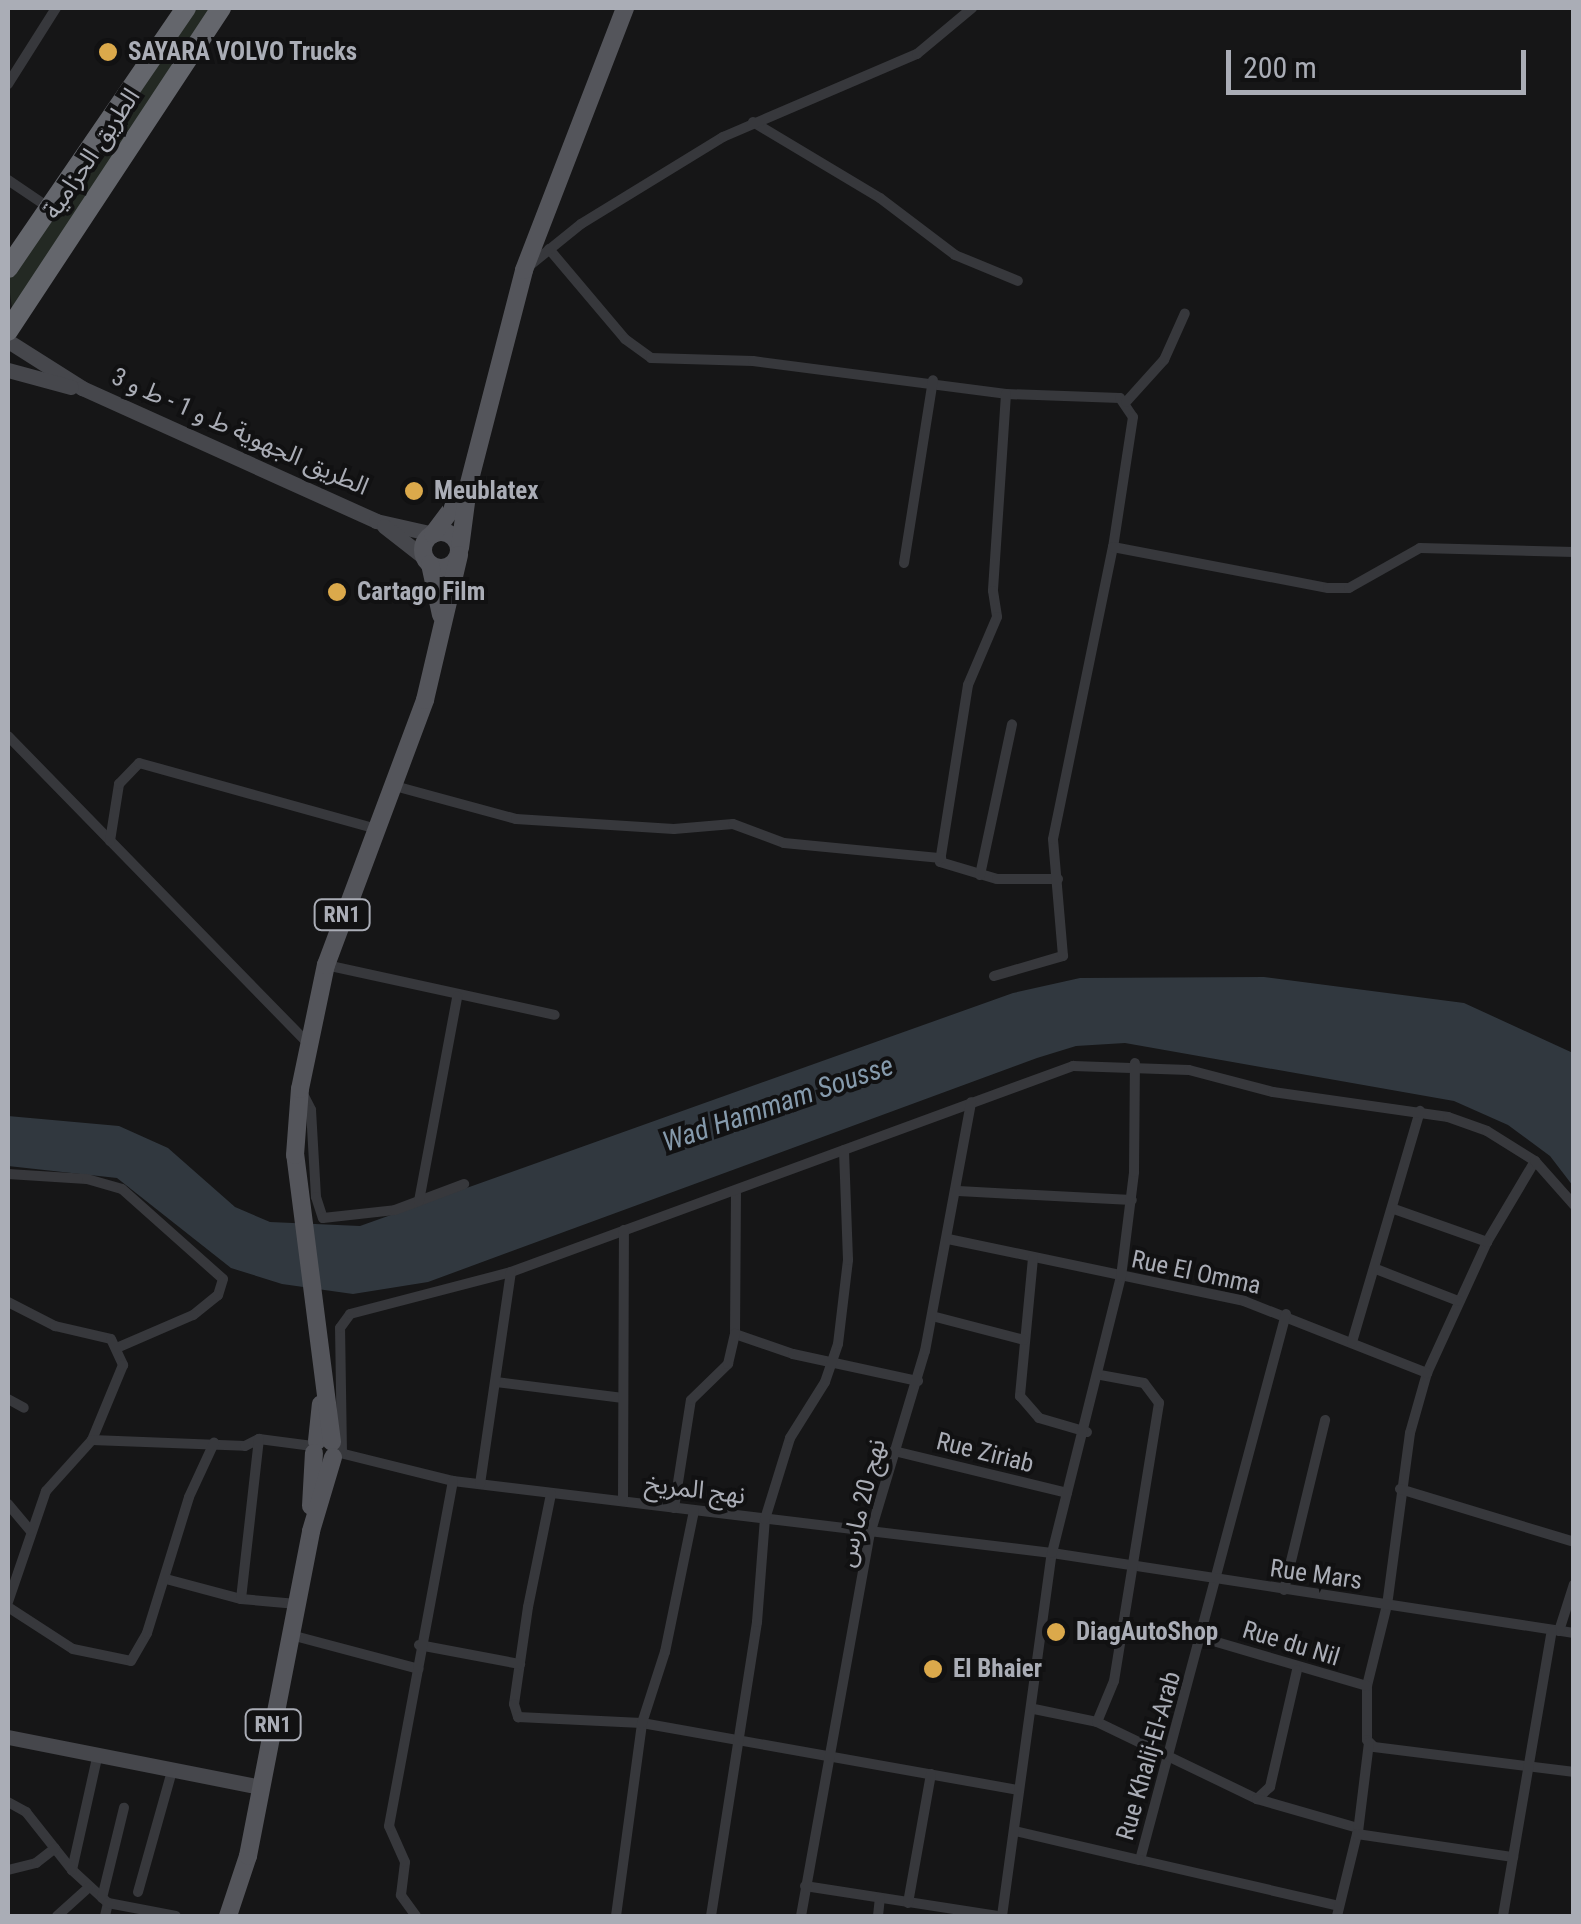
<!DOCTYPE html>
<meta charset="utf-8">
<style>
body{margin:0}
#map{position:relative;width:1581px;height:1924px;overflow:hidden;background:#161617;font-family:"Roboto Condensed","Noto Sans Arabic",sans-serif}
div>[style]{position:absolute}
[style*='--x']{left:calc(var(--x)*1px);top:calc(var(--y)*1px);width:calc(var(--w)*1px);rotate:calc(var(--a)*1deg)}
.green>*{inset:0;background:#232923}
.water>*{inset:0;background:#31383f}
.street>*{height:10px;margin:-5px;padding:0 5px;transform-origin:5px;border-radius:5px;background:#37383c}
.secondary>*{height:15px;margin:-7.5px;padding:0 7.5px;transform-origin:7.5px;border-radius:7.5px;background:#46474c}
.primary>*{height:18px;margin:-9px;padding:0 9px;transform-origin:9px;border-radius:9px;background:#54555b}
.primary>.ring{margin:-9px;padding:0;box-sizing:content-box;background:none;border:18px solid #54555b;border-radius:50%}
.highway>*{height:20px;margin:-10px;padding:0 10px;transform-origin:10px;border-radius:10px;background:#64666c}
.dots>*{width:28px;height:28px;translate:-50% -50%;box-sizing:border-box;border:5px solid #111112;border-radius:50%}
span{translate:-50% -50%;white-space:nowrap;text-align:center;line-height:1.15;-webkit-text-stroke:8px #111112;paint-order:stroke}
.shield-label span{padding:2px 8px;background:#111112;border:2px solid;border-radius:8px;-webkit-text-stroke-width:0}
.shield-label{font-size:22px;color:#aaadb6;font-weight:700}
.poi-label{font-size:25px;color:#aaadb6;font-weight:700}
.left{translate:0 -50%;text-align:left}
.street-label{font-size:25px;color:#aaadb6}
.water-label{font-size:28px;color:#859aac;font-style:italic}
.frame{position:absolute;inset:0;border:10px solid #aaadb6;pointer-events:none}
.scale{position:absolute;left:1226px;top:50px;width:300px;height:45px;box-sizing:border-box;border:5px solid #aaadb6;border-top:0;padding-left:12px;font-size:30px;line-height:35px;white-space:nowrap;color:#aaadb6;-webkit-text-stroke:8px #111112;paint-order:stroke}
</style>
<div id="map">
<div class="green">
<div style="clip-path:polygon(192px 8px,214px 8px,13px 316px,8px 278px)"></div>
</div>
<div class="water">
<div style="clip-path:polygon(1264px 977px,1464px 1003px,1573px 1053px,1573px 1186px,1550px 1156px,1508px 1125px,1454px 1101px,1125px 1043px,1076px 1046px,1037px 1058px,428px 1282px,353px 1294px,282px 1284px,231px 1268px,117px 1178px,8px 1166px,8px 1116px,119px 1126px,168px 1148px,235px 1207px,270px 1222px,360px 1226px,1013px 993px,1080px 978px)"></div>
</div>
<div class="street">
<div style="--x:8;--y:84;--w:90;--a:-57.7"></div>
<div style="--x:753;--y:122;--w:148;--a:30.9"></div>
<div style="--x:880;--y:198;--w:94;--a:37.2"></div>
<div style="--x:955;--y:255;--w:68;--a:22.4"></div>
<div style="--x:8;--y:180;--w:48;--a:34"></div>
<div style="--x:549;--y:249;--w:118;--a:49.8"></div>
<div style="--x:625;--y:339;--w:32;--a:36"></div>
<div style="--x:651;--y:358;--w:102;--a:1.7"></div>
<div style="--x:753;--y:361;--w:255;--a:7.4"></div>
<div style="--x:1006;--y:394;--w:114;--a:2"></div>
<div style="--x:1120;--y:398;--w:23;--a:56"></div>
<div style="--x:1133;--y:417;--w:132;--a:98.7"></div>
<div style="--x:529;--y:266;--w:67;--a:-38.9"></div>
<div style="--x:581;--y:224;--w:167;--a:-31.5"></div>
<div style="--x:723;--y:137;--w:211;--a:-23.2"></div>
<div style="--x:917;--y:54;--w:72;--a:-39.9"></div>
<div style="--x:1006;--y:394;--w:197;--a:93.8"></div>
<div style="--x:993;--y:591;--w:26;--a:81"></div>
<div style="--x:997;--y:617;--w:74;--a:113.1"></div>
<div style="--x:968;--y:685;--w:179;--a:99"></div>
<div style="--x:940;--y:862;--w:59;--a:16.6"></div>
<div style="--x:997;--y:879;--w:61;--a:0"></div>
<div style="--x:1126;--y:402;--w:57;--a:-47.9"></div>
<div style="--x:1164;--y:360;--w:51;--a:-65.9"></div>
<div style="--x:904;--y:563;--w:185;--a:-81"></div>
<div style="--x:8;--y:736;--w:429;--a:45.7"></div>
<div style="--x:391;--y:785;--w:130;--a:15.2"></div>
<div style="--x:516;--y:819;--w:158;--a:3.6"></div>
<div style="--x:674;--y:829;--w:59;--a:-4.8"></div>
<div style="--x:733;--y:824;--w:54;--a:20.4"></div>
<div style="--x:784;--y:843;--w:158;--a:5.5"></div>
<div style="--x:110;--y:841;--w:58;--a:-81"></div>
<div style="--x:119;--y:784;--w:29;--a:-46"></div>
<div style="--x:139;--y:763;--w:244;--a:15.5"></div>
<div style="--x:980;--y:875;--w:154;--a:-78"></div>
<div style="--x:326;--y:965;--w:234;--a:12.3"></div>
<div style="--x:994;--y:976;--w:72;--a:-16.2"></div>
<div style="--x:1063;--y:956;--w:117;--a:-94.9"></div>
<div style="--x:1053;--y:839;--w:298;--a:-78.4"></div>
<div style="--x:1113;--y:547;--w:219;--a:10.8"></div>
<div style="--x:1328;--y:588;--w:21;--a:0"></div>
<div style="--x:1349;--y:588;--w:81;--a:-29.4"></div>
<div style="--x:1420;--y:548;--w:154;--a:1.5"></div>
<div style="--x:303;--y:1094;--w:18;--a:63"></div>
<div style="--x:311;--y:1110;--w:87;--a:86.7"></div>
<div style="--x:316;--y:1197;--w:22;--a:72"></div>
<div style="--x:323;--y:1218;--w:72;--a:-6.3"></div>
<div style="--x:395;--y:1210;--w:74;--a:-20.6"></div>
<div style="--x:1535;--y:1161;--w:94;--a:120.7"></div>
<div style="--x:1487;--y:1242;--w:144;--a:114.6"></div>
<div style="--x:1427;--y:1373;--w:62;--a:105.8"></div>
<div style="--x:1410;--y:1433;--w:174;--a:97.6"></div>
<div style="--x:1387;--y:1605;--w:83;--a:103.9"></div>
<div style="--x:1367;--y:1686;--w:54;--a:90"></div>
<div style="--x:1367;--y:1740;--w:10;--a:45"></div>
<div style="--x:1374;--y:1747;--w:202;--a:7.1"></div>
<div style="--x:8;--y:1174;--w:79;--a:3.6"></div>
<div style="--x:87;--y:1179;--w:36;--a:16"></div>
<div style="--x:122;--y:1189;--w:135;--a:41.7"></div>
<div style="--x:223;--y:1279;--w:17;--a:107"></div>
<div style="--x:218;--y:1295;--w:32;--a:141"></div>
<div style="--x:193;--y:1315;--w:81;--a:156.6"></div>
<div style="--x:736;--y:1191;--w:143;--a:90.4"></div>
<div style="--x:735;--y:1334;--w:61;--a:19"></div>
<div style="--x:793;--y:1354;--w:128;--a:12.2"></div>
<div style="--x:958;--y:1191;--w:174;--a:3"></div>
<div style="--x:419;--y:1201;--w:208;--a:-79.4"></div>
<div style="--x:1394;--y:1209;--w:99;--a:19.5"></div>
<div style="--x:948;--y:1239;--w:302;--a:11.8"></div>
<div style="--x:1244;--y:1301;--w:197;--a:21.5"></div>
<div style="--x:1033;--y:1258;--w:139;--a:95.4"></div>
<div style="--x:1020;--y:1396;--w:29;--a:49"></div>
<div style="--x:1039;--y:1418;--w:50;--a:16.3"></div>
<div style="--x:1376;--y:1269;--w:88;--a:21.3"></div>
<div style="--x:8;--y:1302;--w:53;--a:27.1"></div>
<div style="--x:55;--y:1326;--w:57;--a:13.1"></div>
<div style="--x:111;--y:1339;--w:29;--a:65"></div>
<div style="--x:123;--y:1365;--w:81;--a:112.5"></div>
<div style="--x:92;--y:1440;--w:69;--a:132"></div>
<div style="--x:46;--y:1491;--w:117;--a:108.9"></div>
<div style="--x:1286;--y:1314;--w:565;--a:104.97"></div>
<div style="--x:1140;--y:1860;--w:204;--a:13"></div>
<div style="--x:932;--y:1316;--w:95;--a:14.6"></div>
<div style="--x:1352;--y:1342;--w:241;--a:-73.6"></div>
<div style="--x:496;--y:1382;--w:128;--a:7.2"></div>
<div style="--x:8;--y:1399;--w:18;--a:29"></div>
<div style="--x:92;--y:1440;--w:153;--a:2.2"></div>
<div style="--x:245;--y:1446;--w:16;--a:-27"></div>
<div style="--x:259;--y:1439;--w:54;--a:7.4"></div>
<div style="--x:894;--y:1451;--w:178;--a:13.6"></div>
<div style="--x:336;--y:1452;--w:121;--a:13.9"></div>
<div style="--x:453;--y:1481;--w:603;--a:6.85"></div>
<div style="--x:1052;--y:1553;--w:528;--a:8.71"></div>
<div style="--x:342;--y:1453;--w:125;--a:-90.9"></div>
<div style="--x:340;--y:1328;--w:17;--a:-54"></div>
<div style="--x:350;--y:1314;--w:166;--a:-14.6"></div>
<div style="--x:511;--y:1272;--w:599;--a:-20.13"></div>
<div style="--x:1073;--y:1066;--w:116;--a:2"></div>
<div style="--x:1189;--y:1070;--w:87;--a:14.7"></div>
<div style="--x:1273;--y:1092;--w:177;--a:8.1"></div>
<div style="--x:1448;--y:1117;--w:41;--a:19.7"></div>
<div style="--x:1487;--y:1131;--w:57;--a:32"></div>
<div style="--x:1535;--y:1161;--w:59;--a:48.4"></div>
<div style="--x:480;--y:1484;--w:214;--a:-81.7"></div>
<div style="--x:1400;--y:1489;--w:182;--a:16.9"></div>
<div style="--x:551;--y:1494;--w:115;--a:101.5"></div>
<div style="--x:528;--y:1607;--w:98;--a:98.2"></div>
<div style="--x:514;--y:1704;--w:14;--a:73"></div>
<div style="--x:518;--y:1717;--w:124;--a:2.8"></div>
<div style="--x:642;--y:1723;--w:383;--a:10.1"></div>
<div style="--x:623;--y:1501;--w:271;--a:-89.8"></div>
<div style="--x:8;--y:1504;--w:35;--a:50"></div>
<div style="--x:674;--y:1508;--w:109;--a:-81.1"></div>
<div style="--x:691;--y:1400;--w:52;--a:-44.2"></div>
<div style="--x:728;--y:1364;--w:31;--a:-77"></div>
<div style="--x:166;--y:1579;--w:78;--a:14.9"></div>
<div style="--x:241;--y:1599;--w:56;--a:5.1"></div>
<div style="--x:1284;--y:1590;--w:175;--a:-76.4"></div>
<div style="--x:241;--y:1599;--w:161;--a:-83.6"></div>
<div style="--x:8;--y:1607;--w:77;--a:32.9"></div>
<div style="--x:73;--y:1649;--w:59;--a:11.7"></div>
<div style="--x:131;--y:1661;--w:32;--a:-60"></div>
<div style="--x:147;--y:1633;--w:142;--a:-72.8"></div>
<div style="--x:189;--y:1497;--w:60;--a:-65.2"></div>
<div style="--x:1559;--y:1631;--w:49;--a:-72.3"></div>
<div style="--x:291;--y:1635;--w:132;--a:14.9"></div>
<div style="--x:1203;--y:1638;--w:171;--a:16.3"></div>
<div style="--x:419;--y:1645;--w:103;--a:10.7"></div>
<div style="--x:1034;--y:1709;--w:64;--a:11.7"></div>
<div style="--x:1097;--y:1722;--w:178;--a:25.7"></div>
<div style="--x:1257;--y:1799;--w:18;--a:-43"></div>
<div style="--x:1270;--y:1787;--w:120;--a:-77"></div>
<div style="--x:1097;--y:1722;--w:44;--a:-67.5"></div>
<div style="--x:1114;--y:1681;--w:282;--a:-80.8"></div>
<div style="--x:1159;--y:1403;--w:25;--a:-127"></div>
<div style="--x:1144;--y:1383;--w:45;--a:-169.7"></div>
<div style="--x:97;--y:1758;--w:115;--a:102.6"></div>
<div style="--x:72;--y:1870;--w:49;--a:42.5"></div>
<div style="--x:108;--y:1903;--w:13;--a:103"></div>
<div style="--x:1257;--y:1799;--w:105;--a:16"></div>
<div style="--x:8;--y:1802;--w:21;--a:29"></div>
<div style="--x:26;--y:1812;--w:74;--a:51.6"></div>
<div style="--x:1015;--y:1831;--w:128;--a:13.1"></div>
<div style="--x:1358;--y:1832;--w:90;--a:-83"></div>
<div style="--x:8;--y:1870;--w:29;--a:-14"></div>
<div style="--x:36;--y:1863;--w:24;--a:-38"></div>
<div style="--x:805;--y:1886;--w:195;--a:8.8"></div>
<div style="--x:138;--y:1892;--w:126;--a:-74.3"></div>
<div style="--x:102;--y:1898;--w:93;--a:-76.3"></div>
<div style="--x:108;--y:1903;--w:69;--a:10.8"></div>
<div style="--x:908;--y:1903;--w:131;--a:-79.9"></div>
<div style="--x:57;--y:1916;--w:42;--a:-42.1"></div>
<div style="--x:416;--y:1916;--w:26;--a:-126"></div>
<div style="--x:401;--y:1895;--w:33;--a:-83"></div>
<div style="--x:405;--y:1862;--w:39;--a:-114"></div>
<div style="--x:389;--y:1826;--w:351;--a:-79.5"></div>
<div style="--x:616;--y:1916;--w:195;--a:-82.3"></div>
<div style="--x:642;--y:1723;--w:75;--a:-72.1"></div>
<div style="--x:665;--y:1652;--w:144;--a:-78.4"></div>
<div style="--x:711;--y:1916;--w:298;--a:-81.1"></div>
<div style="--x:757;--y:1622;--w:103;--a:-85.6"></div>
<div style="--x:765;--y:1519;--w:85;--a:-72.8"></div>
<div style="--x:790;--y:1438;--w:66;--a:-58"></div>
<div style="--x:825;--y:1382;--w:40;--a:-71.1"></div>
<div style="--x:838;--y:1344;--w:85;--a:-83.2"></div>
<div style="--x:848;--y:1260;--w:110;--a:-92.1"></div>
<div style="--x:801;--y:1916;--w:388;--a:-79.8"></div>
<div style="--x:870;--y:1534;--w:191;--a:-73.3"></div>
<div style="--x:925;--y:1351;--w:253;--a:-79.5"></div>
<div style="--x:878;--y:1916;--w:18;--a:-84"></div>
<div style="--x:1002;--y:1916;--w:366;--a:-82.2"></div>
<div style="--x:1052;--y:1553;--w:284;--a:-76"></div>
<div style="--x:1121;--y:1277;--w:106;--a:-82.9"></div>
<div style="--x:1134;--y:1172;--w:109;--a:-89.5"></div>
<div style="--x:1337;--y:1916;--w:84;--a:-76.3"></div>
<div style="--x:1357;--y:1834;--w:158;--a:8.4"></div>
<div style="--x:1503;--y:1916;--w:290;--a:-80.3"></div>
</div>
<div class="secondary">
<div style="--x:8;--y:341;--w:88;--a:32.4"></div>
<div style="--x:82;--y:388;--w:323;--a:24.3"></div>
<div style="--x:376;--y:521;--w:58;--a:12.8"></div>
<div style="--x:8;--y:370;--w:65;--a:15.1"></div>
<div style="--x:384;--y:526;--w:52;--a:38"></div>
<div style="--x:8;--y:1737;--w:258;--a:11.2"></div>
</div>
<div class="primary">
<div class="ring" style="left:423px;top:532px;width:18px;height:18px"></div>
<div style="--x:433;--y:534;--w:54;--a:-53.3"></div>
<div style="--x:460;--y:548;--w:62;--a:-82.5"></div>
<div style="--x:468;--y:487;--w:224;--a:-75.5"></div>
<div style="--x:524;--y:270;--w:281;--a:-68.9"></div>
<div style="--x:430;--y:564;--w:52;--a:77.8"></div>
<div style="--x:317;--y:1441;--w:37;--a:-84"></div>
<div style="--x:332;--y:1442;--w:289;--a:-97.3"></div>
<div style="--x:295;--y:1155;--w:66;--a:-85.7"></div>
<div style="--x:300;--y:1089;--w:127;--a:-78.2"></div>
<div style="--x:326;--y:965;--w:283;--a:-69.5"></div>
<div style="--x:425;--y:700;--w:149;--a:-76.8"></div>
<div style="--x:311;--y:1506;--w:53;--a:-86.8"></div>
<div style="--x:228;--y:1916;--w:63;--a:-71.6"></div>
<div style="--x:248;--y:1856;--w:331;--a:-79"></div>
<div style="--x:311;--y:1531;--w:77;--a:-73.4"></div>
</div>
<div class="highway">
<div style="--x:8;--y:268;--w:315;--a:-55.6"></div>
<div style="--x:8;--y:331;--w:387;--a:-56.6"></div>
</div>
<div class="dots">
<div style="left:108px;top:52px;background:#dba94b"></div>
<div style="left:414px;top:491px;background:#dba94b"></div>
<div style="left:337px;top:592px;background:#dba94b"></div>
<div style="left:1056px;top:1632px;background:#dba94b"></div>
<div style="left:933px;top:1669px;background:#dba94b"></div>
</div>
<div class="shield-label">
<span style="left:342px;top:915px">RN1</span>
<span style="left:273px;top:1725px">RN1</span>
</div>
<div class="poi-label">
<span class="left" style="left:128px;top:52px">SAYARA VOLVO Trucks</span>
<span class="left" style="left:434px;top:491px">Meublatex</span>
<span class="left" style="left:357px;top:592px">Cartago Film</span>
<span class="left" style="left:1076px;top:1632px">DiagAutoShop</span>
<span class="left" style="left:953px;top:1669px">El Bhaier</span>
</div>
<div class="street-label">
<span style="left:92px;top:154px;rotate:-56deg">الطريق الحزامية</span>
<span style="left:240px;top:432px;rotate:24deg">الطريق الجهوية ط و 1 - ط و 3</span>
<span style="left:1196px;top:1273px;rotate:12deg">Rue El Omma</span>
<span style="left:985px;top:1453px;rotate:14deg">Rue Ziriab</span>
<span style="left:695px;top:1490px;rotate:7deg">نهج المريخ</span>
<span style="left:862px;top:1503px;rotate:-76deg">نهج 20 مارس</span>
<span style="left:1316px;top:1575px;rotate:8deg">Rue Mars</span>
<span style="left:1291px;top:1644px;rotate:17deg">Rue du Nil</span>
<span style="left:1149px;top:1756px;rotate:-74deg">Rue Khalij-El-Arab</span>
</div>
<div class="water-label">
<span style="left:778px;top:1104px;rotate:-19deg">Wad Hammam Sousse</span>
</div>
<div class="frame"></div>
<div class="scale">200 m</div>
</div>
